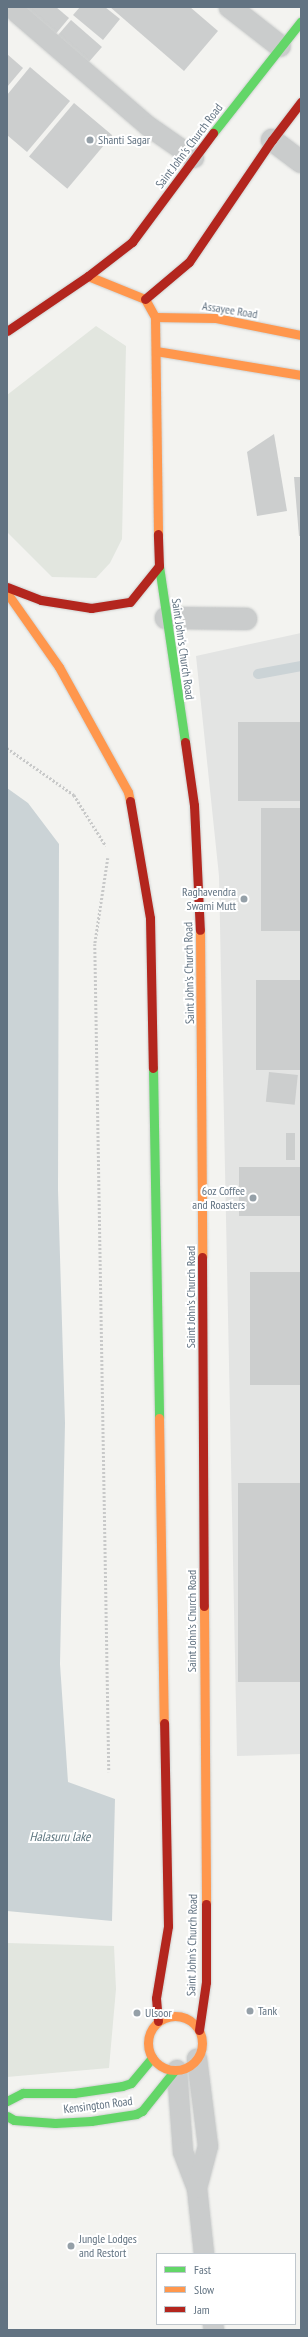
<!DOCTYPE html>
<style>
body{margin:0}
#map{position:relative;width:308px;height:2337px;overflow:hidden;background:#f3f3f0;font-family:"PT Sans Narrow",sans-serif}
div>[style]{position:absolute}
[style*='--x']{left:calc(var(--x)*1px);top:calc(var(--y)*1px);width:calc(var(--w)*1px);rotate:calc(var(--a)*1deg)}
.built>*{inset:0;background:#e3e4e3}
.green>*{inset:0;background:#e2e6df}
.water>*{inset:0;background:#cbd3d6}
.stream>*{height:10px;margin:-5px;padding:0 5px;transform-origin:5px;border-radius:5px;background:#cbd3d6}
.building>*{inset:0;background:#cccece;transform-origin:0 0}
.path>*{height:2.5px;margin-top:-1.25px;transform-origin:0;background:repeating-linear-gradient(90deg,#c8c9c9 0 2px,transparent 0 4px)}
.roads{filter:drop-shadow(0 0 1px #cfd1d0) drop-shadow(0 0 1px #cfd1d0)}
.lane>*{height:20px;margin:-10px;padding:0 10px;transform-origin:10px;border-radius:10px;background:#cacccc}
.street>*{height:22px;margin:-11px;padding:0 11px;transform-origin:11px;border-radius:11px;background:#cacccc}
.fast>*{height:9px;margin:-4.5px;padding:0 4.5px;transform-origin:4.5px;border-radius:4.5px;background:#63d668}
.slow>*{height:9px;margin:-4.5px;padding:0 4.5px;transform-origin:4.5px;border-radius:4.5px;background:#ff974d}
.slow>.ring{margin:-4.5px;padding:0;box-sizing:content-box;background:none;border:9px solid #ff974d;border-radius:50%}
.jam>*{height:9px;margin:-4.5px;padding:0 4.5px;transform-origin:4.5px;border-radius:4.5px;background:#b3261e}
.dots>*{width:11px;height:11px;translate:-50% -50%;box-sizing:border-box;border:2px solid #fff;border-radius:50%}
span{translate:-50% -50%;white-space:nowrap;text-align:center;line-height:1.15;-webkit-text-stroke:4px #fff;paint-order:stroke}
.poi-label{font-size:12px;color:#627382}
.left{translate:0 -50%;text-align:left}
.right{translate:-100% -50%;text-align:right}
.street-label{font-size:12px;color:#627382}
.water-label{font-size:13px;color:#5d757f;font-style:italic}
.frame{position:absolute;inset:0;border:8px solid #627382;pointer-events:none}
.legend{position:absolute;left:156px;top:2253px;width:140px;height:72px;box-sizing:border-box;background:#fff;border:1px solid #c0c7cd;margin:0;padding:5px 7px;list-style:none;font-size:12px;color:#627382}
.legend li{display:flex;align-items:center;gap:8px;height:20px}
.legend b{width:20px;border:1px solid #c0c7cd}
</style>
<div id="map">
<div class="built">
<div style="clip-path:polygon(301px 633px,301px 1754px,237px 1756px,219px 876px,196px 656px)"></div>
</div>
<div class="green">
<div style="clip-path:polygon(96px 326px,126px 346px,122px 539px,110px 563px,96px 578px,52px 577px,7px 532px,7px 395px)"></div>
<div style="clip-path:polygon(7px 1943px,114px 1946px,116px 1989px,109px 2068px,7px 2077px)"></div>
</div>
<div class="water">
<div style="clip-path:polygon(7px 788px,28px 803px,59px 844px,58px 1190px,65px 1423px,60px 1664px,68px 1782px,115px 1799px,112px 1921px,7px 1911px)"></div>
</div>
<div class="stream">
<div style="--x:258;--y:674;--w:44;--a:-10.5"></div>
</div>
<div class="building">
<div style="clip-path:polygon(19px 7px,56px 7px,69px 18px,54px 36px)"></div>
<div style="clip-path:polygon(80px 7px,105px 7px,120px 19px,103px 40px,73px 15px)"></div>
<div style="clip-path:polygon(110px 7px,190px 7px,218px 31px,184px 71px)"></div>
<div style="left:71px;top:20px;width:41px;height:28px;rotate:41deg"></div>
<div style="clip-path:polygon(7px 54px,23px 68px,7px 87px)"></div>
<div style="clip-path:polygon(30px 67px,70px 101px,27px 152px,7px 135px,7px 95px)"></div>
<div style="left:74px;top:103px;width:50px;height:70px;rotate:40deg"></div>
<div style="clip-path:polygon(274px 434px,287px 511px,257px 516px,247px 452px)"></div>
<div style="clip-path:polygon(294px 477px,301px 477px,301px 536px,299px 536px)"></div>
<div style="left:301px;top:722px;width:79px;height:63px;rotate:90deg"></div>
<div style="left:301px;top:808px;width:123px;height:40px;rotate:90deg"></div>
<div style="left:301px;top:980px;width:90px;height:45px;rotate:90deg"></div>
<div style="left:269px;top:1072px;width:29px;height:30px;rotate:6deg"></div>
<div style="left:286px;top:1133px;width:9px;height:27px"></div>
<div style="left:301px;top:1167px;width:49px;height:62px;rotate:90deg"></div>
<div style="left:301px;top:1272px;width:113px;height:51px;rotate:90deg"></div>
<div style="left:238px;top:1483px;width:63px;height:199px"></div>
</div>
<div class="path">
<div style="--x:7;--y:748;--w:82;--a:35"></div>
<div style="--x:74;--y:795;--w:60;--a:57.9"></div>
<div style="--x:108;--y:858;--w:87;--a:98.6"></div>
<div style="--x:95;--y:944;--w:828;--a:89.03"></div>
</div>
<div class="roads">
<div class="lane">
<div style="--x:17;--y:13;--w:173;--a:40.8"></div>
<div style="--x:148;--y:126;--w:56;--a:34.8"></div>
<div style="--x:177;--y:2070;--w:82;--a:85.8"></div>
<div style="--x:183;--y:2152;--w:39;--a:69"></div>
<div style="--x:197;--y:2188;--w:66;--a:83.9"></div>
<div style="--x:197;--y:2188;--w:43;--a:-75.3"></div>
<div style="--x:208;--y:2146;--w:88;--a:-97.2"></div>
<div style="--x:213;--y:2324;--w:6;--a:81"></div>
</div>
<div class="street">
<div style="--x:230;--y:7;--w:63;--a:38"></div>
<div style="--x:272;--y:140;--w:36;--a:37"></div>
<div style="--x:166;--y:618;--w:80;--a:0.7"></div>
</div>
<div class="fast">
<div style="--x:213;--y:133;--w:142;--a:-51.8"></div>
<div style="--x:159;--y:566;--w:178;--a:81.6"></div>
<div style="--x:153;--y:1068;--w:350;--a:89"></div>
<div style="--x:7;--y:2101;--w:18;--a:-27"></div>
<div style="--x:23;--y:2093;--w:51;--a:0"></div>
<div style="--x:74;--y:2093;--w:49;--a:-8.3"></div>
<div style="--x:122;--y:2086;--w:9;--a:-18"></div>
<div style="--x:131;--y:2083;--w:33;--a:-50"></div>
<div style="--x:7;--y:2116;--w:8;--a:30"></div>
<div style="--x:14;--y:2120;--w:41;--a:4.2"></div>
<div style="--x:55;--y:2123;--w:36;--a:-3"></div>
<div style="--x:91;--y:2121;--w:46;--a:-8.8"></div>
<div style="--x:136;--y:2114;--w:7;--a:-27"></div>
<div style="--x:142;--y:2111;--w:51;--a:-51.3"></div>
</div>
<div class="slow">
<div style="--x:88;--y:276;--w:61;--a:22"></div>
<div style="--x:145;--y:299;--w:21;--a:61"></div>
<div style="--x:155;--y:317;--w:217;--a:89.2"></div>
<div style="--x:155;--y:317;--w:61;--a:0.9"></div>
<div style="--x:216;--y:318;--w:87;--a:11.3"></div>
<div style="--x:156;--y:351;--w:147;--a:9.4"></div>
<div style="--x:7;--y:593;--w:90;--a:54.9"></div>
<div style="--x:59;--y:667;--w:143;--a:61.1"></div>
<div style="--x:128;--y:792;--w:9;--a:77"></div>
<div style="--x:200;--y:930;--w:327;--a:89.6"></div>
<div style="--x:159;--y:1418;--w:305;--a:89.1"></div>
<div style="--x:204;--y:1606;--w:298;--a:89.6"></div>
<div class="ring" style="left:148px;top:2016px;width:45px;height:45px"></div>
</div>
<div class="jam">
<div style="--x:145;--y:299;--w:57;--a:-40.1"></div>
<div style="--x:189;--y:262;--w:148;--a:-55.8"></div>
<div style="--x:272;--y:140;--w:48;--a:-52.7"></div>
<div style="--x:7;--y:331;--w:98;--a:-34.2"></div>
<div style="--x:88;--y:276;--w:56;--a:-37.7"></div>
<div style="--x:132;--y:242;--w:136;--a:-53.4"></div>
<div style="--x:7;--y:587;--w:36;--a:21"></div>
<div style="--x:41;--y:600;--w:51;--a:9.1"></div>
<div style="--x:91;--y:608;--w:39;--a:-9"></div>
<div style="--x:130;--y:602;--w:46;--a:-51.1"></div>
<div style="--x:159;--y:566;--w:32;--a:-92"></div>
<div style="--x:185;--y:742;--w:64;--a:81.9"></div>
<div style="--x:194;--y:805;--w:125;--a:87.3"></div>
<div style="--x:130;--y:801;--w:119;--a:80.3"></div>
<div style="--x:150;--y:918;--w:150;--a:88.9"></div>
<div style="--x:202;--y:1257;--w:349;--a:89.7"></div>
<div style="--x:158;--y:2021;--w:23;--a:-95"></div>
<div style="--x:156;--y:1998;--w:73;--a:-80.5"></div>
<div style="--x:168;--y:1926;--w:203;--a:-91.1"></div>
<div style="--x:199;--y:2030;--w:49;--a:-81.7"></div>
<div style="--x:206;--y:1982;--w:78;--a:-90"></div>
</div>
</div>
<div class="dots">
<div style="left:90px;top:140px;background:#95a0a8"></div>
<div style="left:244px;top:899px;background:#95a0a8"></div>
<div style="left:253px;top:1198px;background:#95a0a8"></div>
<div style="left:250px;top:2011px;background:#95a0a8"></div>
<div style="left:137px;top:2013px;background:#95a0a8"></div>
<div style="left:71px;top:2246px;background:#95a0a8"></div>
</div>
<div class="poi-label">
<span class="left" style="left:98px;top:140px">Shanti Sagar</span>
<span class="right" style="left:236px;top:899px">Raghavendra<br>Swami Mutt</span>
<span class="right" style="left:245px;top:1198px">6oz Coffee<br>and Roasters</span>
<span class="left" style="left:258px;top:2011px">Tank</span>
<span class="left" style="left:145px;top:2013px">Ulsoor</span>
<span class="left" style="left:79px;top:2246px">Jungle Lodges<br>and Restort</span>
</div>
<div class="street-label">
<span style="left:189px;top:146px;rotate:-53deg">Saint John's Church Road</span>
<span style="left:230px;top:310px;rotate:9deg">Assayee Road</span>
<span style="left:183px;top:649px;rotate:82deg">Saint John's Church Road</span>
<span style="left:189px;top:973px;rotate:-91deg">Saint John's Church Road</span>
<span style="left:191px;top:1297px;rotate:-90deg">Saint John's Church Road</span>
<span style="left:192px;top:1621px;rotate:-90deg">Saint John's Church Road</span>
<span style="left:192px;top:1945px;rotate:-89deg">Saint John's Church Road</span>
<span style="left:98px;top:2105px;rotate:-7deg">Kensington Road</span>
</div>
<div class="water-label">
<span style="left:60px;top:1837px">Halasuru lake</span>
</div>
<div class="frame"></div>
<ul class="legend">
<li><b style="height:5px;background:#63d668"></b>Fast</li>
<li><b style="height:5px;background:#ff974d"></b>Slow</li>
<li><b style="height:5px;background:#b3261e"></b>Jam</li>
</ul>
</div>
